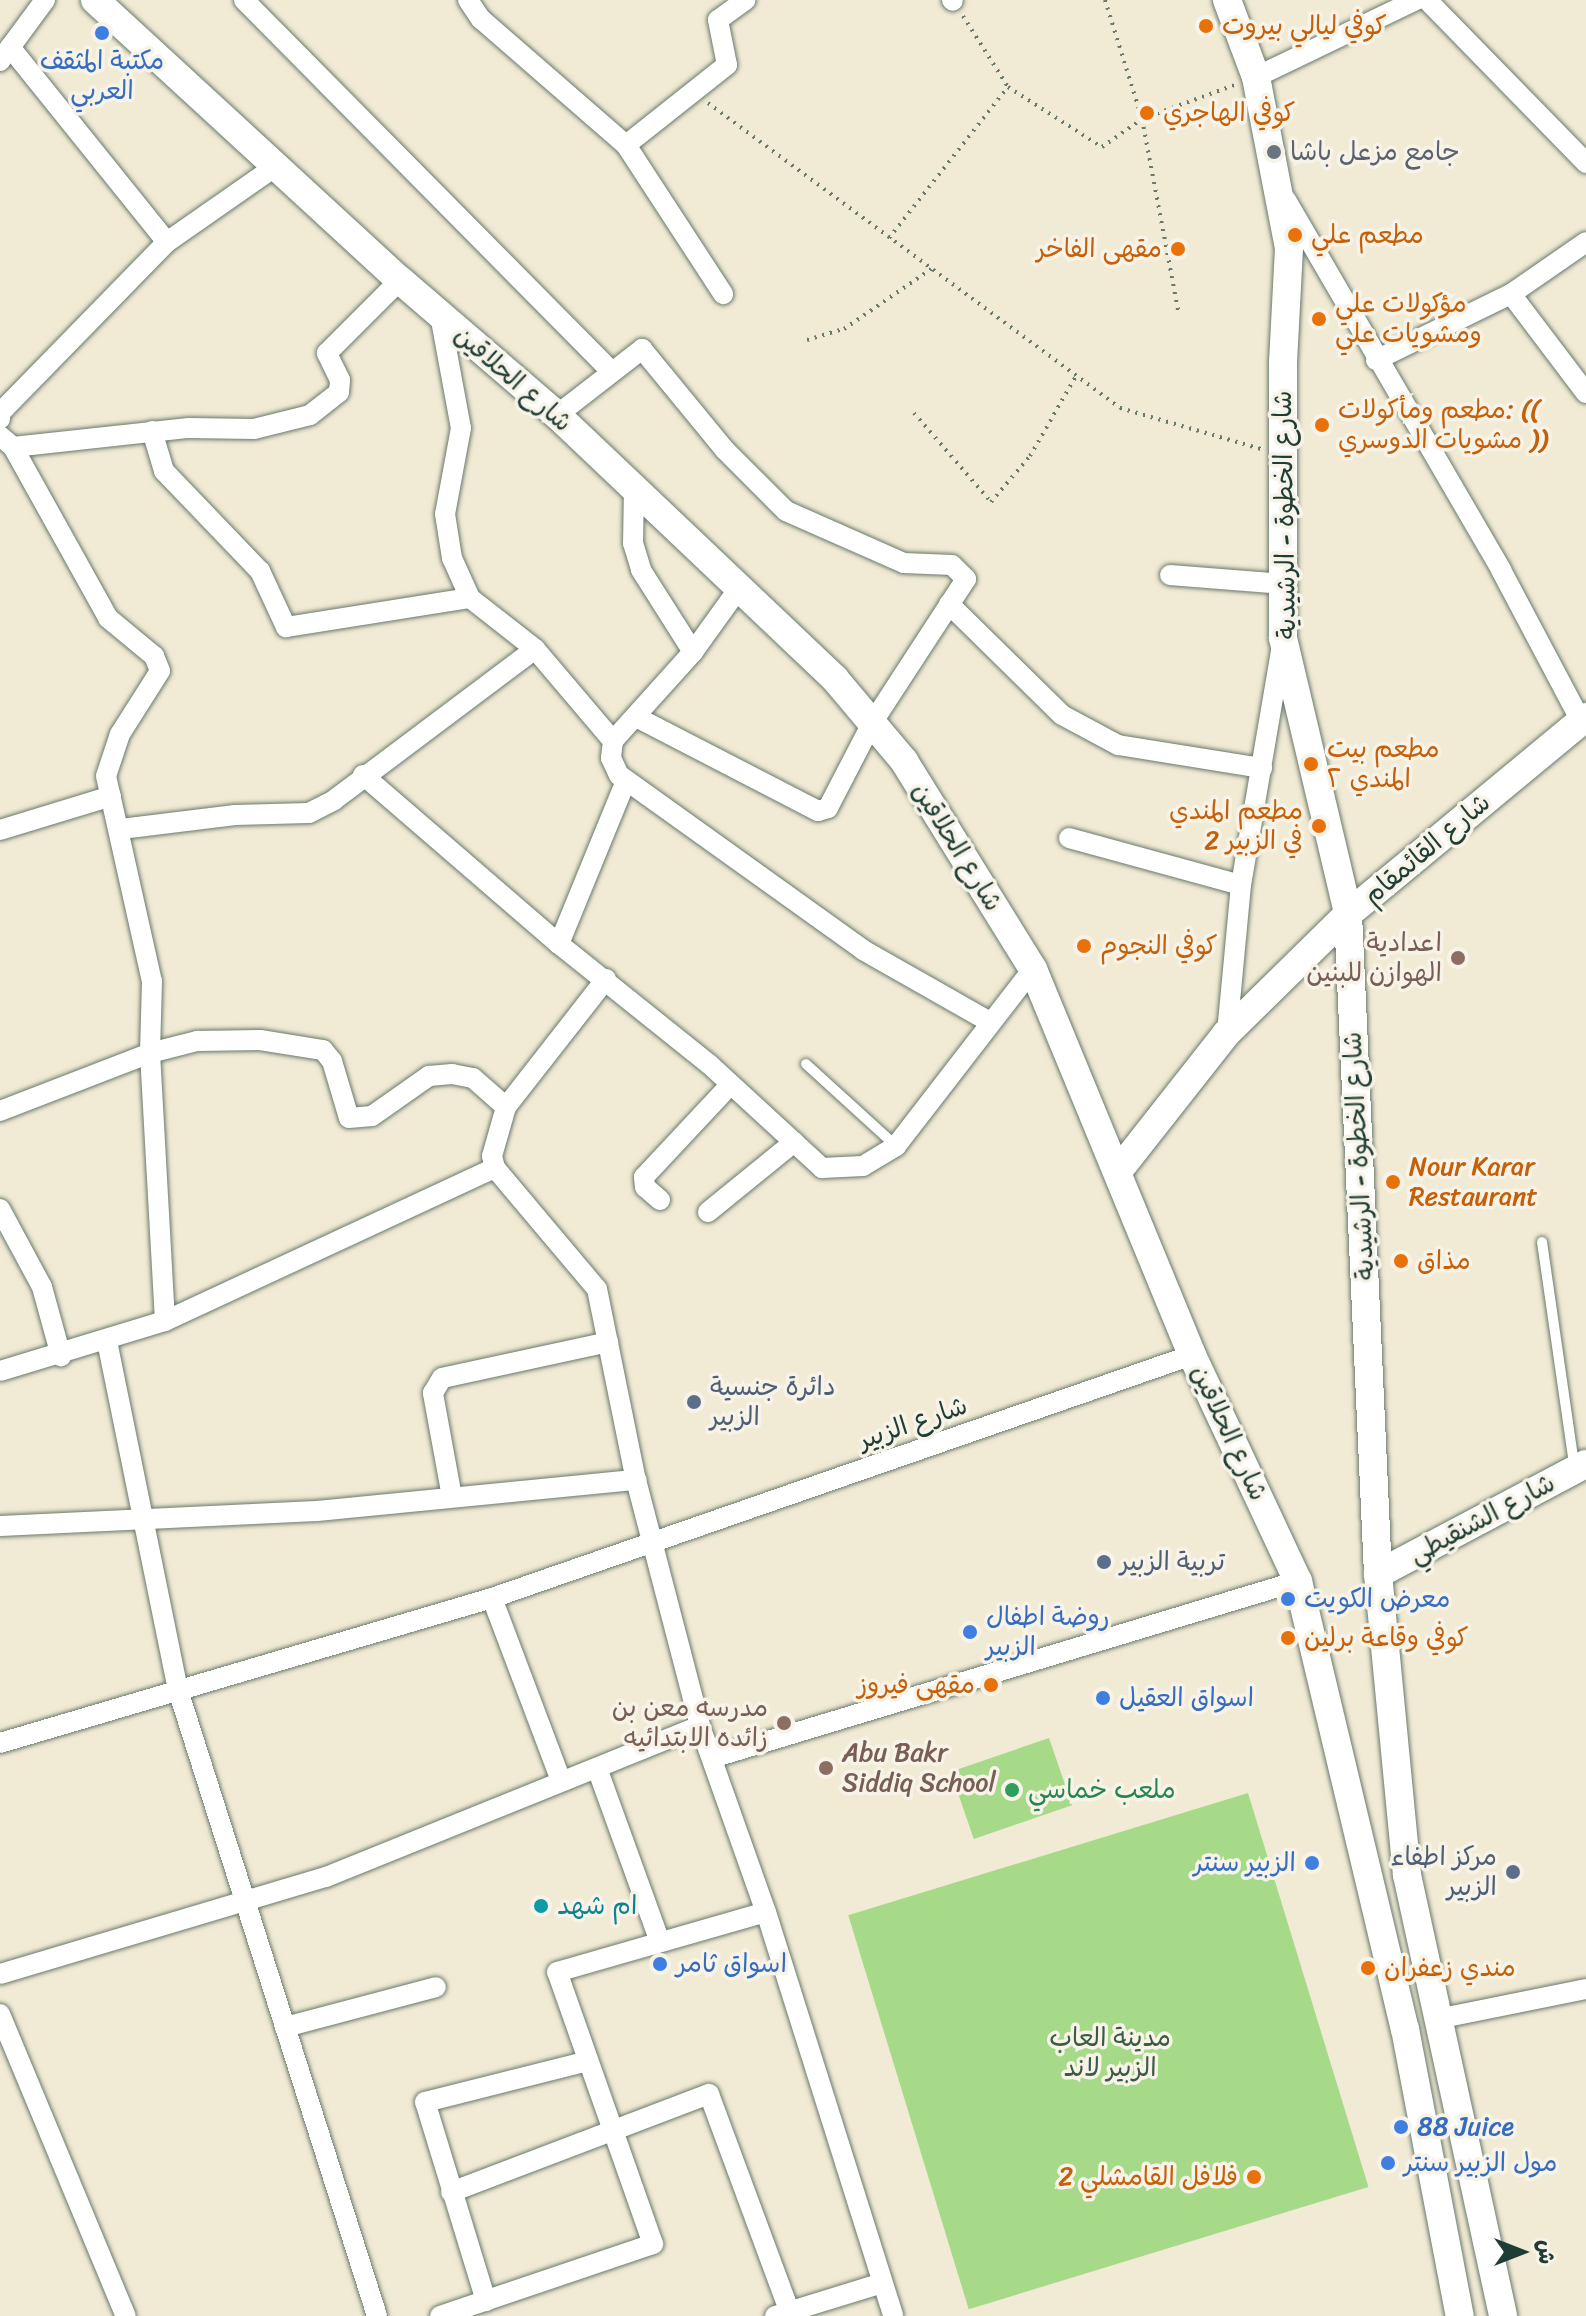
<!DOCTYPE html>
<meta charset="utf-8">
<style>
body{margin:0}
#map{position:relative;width:1586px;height:2316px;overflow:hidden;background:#f1ead4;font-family:Sriracha,"Playpen Sans Arabic",sans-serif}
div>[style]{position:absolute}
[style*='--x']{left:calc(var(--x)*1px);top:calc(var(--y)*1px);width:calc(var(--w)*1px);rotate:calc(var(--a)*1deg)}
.green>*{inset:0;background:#a6da89;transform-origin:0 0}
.path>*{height:4px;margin-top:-2px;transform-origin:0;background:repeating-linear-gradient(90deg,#687a6c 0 2px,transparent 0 8px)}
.roads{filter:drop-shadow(0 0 2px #687a6c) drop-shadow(0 0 2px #687a6c)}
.lane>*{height:10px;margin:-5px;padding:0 5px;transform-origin:5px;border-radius:5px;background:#fff}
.street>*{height:20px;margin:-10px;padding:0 10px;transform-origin:10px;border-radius:10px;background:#fff}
.secondary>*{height:28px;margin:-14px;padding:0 14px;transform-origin:14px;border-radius:14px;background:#fff}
.dots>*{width:22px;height:22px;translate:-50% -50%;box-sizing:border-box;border:4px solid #f7f3e8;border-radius:50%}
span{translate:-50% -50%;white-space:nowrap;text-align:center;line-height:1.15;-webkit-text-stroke:7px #f7f3e8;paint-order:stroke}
.food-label{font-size:26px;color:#c56008}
.left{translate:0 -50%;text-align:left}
.right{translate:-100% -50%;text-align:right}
.shop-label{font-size:26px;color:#366cbe}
.worship-label{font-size:26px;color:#5b616d}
.street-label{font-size:26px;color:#1f3d34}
.education-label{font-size:26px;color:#785e54}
.service-label{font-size:26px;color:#4e5e75}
.leisure-label{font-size:26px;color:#27864d}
.culture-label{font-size:26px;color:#0d838f}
.park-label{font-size:26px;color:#3a5c45}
.north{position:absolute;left:1482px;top:2212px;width:80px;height:80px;-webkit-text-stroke:6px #f7f3e8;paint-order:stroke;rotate:90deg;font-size:22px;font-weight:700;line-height:32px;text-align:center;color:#1f3d34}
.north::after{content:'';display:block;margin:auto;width:28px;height:36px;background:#1f3d34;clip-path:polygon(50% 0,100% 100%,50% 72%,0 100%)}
</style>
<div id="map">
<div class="green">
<div style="left:1049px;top:1738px;width:71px;height:104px;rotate:71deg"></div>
<div style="left:1248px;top:1793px;width:412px;height:418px;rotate:73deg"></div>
</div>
<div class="path">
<div style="--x:1105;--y:0;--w:125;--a:72.7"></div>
<div style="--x:1142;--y:119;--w:198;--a:79.3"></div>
<div style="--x:963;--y:16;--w:84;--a:57.6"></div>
<div style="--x:1008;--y:87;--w:112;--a:32.6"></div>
<div style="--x:1102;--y:147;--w:49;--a:-35"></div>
<div style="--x:1142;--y:119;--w:99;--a:-20.1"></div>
<div style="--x:708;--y:103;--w:513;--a:36.51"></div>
<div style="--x:1120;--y:408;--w:147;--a:16.2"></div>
<div style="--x:889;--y:238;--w:192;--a:-51.8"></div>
<div style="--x:807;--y:340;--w:39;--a:-17"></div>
<div style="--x:844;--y:329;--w:106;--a:-34.6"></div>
<div style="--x:914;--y:413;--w:118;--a:49.1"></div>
<div style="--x:991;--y:502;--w:60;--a:-49.7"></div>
<div style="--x:1030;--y:456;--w:92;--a:-60.1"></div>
</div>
<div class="roads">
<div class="lane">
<div style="--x:806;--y:1064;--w:122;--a:42.3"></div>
<div style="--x:1542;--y:1242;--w:225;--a:81.8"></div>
</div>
<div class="street">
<div style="--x:244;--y:0;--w:522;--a:45.31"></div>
<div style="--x:468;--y:0;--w:23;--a:56"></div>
<div style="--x:481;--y:19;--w:192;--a:41"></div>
<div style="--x:626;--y:145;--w:178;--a:56.9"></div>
<div style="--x:952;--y:0;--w:1;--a:45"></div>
<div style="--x:1427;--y:0;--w:228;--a:45.7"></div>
<div style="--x:10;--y:47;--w:250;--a:51.2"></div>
<div style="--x:0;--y:61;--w:76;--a:-53.6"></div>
<div style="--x:1256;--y:77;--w:178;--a:-25.7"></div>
<div style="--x:626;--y:145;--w:129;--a:-38.4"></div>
<div style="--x:727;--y:65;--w:46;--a:-101.3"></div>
<div style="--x:718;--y:20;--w:34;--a:-36"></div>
<div style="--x:1286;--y:200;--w:428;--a:59.8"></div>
<div style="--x:1501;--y:570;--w:171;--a:62.1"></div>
<div style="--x:1511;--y:294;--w:124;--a:52.9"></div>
<div style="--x:440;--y:315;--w:115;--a:79.5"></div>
<div style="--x:461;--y:428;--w:87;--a:100.5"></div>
<div style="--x:445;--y:514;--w:45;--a:81"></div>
<div style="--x:452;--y:558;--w:44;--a:65.8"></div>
<div style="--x:470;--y:598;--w:83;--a:38.1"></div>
<div style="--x:535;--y:649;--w:121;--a:49.7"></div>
<div style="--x:1376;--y:360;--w:150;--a:-26.1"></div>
<div style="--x:1511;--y:294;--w:91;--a:-34.7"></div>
<div style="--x:557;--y:415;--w:108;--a:-37.8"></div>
<div style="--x:642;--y:349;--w:131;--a:50.6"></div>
<div style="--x:725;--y:450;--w:86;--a:45"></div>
<div style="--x:786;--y:511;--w:129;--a:23.8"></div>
<div style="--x:904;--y:563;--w:48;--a:2.4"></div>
<div style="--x:952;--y:565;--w:20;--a:45"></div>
<div style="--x:966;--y:579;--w:172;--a:123.1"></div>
<div style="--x:872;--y:723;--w:96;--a:117.4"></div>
<div style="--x:828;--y:808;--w:10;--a:163"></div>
<div style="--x:818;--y:811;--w:205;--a:-152.7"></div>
<div style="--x:0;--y:419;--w:6;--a:-90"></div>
<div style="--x:0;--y:413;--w:239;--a:-45.7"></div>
<div style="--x:167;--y:242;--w:136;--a:-34.9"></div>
<div style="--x:152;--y:431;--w:42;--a:73.3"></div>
<div style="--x:164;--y:471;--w:139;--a:46.2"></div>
<div style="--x:260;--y:571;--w:62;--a:65.1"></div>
<div style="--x:286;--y:627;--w:186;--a:-9"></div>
<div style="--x:0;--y:436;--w:17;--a:40"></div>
<div style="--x:13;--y:447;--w:196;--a:60.9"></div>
<div style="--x:108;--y:618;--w:60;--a:39.6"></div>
<div style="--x:154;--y:656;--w:16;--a:68"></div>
<div style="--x:160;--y:671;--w:75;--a:122.4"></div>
<div style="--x:120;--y:734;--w:44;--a:108.4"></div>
<div style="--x:106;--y:776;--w:210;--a:77.4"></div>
<div style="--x:152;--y:981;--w:72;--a:91.6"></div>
<div style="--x:150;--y:1053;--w:268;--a:86.8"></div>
<div style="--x:13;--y:447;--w:177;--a:-6.2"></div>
<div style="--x:189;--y:428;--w:65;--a:0.9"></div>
<div style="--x:254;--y:429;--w:58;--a:-14"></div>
<div style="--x:310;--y:415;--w:37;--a:-38"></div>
<div style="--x:339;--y:392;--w:12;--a:-85"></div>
<div style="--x:340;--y:380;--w:30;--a:-116"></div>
<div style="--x:327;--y:353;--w:103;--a:-45"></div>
<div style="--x:634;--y:488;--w:55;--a:91"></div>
<div style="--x:633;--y:543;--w:28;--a:73"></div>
<div style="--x:641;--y:570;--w:97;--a:57.6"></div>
<div style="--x:1170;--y:575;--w:114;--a:4.5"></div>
<div style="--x:739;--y:588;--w:79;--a:125.7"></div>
<div style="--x:693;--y:652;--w:120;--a:132"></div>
<div style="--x:613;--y:741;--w:17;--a:97"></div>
<div style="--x:611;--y:758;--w:19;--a:65"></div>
<div style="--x:619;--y:775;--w:300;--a:35.6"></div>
<div style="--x:863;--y:950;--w:144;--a:29.6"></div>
<div style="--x:949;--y:604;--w:158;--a:44.5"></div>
<div style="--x:1062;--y:715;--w:64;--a:28.2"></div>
<div style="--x:1118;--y:745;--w:146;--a:9.1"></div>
<div style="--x:363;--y:775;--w:259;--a:40.8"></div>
<div style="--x:559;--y:944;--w:192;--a:38.7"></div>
<div style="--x:709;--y:1064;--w:154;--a:42.6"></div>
<div style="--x:822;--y:1168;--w:41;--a:-2.8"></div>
<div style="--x:863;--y:1166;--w:39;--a:-31"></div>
<div style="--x:896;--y:1146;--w:224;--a:-52.3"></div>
<div style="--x:121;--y:829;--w:115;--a:-7"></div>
<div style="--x:235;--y:815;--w:74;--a:-1.5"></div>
<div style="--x:309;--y:813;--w:28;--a:-27"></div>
<div style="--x:334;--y:800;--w:251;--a:-36.9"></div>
<div style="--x:0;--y:830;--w:116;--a:-17"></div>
<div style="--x:1069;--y:838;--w:178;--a:15.3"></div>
<div style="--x:559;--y:944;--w:174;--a:-67.7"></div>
<div style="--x:606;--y:979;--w:162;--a:128"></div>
<div style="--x:506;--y:1107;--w:51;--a:105.9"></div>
<div style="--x:492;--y:1156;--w:12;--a:76"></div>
<div style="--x:495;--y:1168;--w:158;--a:49.9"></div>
<div style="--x:597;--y:1289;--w:195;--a:78.5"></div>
<div style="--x:636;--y:1480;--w:254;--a:75.4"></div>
<div style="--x:700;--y:1726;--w:197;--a:70.5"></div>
<div style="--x:766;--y:1912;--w:423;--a:72.5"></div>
<div style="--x:1227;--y:1033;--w:149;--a:-84.6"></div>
<div style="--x:1241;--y:885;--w:238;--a:-80.3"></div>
<div style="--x:0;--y:1111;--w:161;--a:-21.1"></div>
<div style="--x:150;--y:1053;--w:49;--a:-14.3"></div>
<div style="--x:197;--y:1041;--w:63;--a:-0.9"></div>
<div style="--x:260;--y:1040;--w:64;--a:9"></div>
<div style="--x:323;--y:1050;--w:14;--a:51"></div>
<div style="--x:332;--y:1061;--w:59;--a:73.4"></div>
<div style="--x:349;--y:1118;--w:23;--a:-5"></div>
<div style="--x:372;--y:1116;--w:70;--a:-35.1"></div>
<div style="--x:429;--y:1076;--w:23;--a:-5"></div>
<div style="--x:452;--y:1074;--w:21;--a:11"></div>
<div style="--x:473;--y:1078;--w:44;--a:41.3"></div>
<div style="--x:660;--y:1200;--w:20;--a:-139"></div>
<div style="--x:645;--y:1187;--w:10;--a:-96"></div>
<div style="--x:644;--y:1177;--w:127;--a:-46.9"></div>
<div style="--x:0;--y:1209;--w:89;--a:61.7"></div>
<div style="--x:42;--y:1287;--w:72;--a:74.6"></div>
<div style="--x:708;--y:1212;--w:111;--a:-39.1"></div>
<div style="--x:107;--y:1341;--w:356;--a:78.5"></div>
<div style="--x:178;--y:1690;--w:657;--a:72.36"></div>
<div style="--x:0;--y:1371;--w:172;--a:-16.9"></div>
<div style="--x:165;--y:1321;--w:364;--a:-24.9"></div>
<div style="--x:452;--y:1497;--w:106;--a:-100.4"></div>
<div style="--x:433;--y:1393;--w:17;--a:-59"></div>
<div style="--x:442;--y:1378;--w:170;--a:-12.2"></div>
<div style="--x:0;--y:1526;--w:317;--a:-2.7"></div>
<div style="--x:317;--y:1511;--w:321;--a:-5.6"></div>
<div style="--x:492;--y:1598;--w:192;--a:69.3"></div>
<div style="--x:0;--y:1743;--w:513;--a:-16.42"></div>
<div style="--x:492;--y:1598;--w:741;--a:-19.14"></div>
<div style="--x:712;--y:1758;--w:612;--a:-16.81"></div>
<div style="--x:597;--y:1768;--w:185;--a:70.1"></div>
<div style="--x:0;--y:1974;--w:340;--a:-16.6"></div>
<div style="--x:326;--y:1877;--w:403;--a:-22"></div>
<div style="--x:0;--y:2014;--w:327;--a:67.4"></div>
<div style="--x:1442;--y:2018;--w:147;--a:-11.4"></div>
<div style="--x:285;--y:2027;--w:156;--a:-14.8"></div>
<div style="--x:451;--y:2192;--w:276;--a:-20.8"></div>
<div style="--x:709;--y:2094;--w:230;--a:69.7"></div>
<div style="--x:486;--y:2301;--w:208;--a:-107"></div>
<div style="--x:425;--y:2102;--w:168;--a:-14.1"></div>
<div style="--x:440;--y:2316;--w:225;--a:-18.7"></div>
<div style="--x:653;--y:2244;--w:288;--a:-109.4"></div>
<div style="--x:557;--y:1972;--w:217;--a:-16"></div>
<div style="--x:775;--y:2316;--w:112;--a:-17.1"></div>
</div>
<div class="secondary">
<div style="--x:95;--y:0;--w:414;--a:42.6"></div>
<div style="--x:400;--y:280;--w:207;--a:40.7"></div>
<div style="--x:557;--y:415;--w:383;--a:43.5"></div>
<div style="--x:835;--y:679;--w:107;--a:49.9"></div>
<div style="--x:904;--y:761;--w:245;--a:58.2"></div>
<div style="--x:1033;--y:969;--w:417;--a:67.6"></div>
<div style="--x:1192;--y:1355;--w:250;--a:64.9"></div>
<div style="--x:1298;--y:1581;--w:461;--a:76.6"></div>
<div style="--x:1405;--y:2029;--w:292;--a:79.2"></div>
<div style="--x:1227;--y:0;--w:82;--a:69.4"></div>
<div style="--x:1256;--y:77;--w:174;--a:79.1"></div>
<div style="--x:1289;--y:248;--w:115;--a:93"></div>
<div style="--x:1283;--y:363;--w:275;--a:90"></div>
<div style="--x:1283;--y:638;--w:284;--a:76.7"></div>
<div style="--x:1348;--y:914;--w:661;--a:87.4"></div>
<div style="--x:1378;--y:1574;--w:302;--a:84.5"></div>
<div style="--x:1407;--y:1875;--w:451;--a:77.7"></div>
<div style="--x:1119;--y:1170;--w:174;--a:-51.8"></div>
<div style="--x:1227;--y:1033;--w:170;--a:-44.5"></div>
<div style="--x:1348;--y:914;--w:309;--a:-39.6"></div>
<div style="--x:1378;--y:1574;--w:235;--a:-27.9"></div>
</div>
</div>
<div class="dots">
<div style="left:1206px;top:26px;background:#e8710a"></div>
<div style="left:102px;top:33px;background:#3f7fe0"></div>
<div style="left:1147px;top:113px;background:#e8710a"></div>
<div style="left:1274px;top:152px;background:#6b7280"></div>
<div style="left:1295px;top:235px;background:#e8710a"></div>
<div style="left:1178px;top:249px;background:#e8710a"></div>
<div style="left:1319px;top:319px;background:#e8710a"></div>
<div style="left:1322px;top:425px;background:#e8710a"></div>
<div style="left:1311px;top:764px;background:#e8710a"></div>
<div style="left:1319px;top:826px;background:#e8710a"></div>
<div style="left:1084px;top:946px;background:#e8710a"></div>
<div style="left:1458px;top:958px;background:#8d6e63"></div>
<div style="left:1393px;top:1182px;background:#e8710a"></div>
<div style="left:1401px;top:1261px;background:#e8710a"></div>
<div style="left:694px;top:1402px;background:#5c6f8a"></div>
<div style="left:1104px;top:1562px;background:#5c6f8a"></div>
<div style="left:1288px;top:1599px;background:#3f7fe0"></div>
<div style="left:970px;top:1632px;background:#3f7fe0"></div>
<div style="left:1288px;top:1638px;background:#e8710a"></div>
<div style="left:991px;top:1685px;background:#e8710a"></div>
<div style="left:1103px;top:1698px;background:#3f7fe0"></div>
<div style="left:784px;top:1723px;background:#8d6e63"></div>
<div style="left:826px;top:1768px;background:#8d6e63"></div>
<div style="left:1012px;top:1790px;background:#2e9e5b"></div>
<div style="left:1312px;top:1863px;background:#3f7fe0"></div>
<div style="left:1513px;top:1872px;background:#5c6f8a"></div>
<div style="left:541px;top:1906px;background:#0f9aa8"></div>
<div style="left:660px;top:1964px;background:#3f7fe0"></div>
<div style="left:1368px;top:1968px;background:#e8710a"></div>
<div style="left:1401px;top:2127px;background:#3f7fe0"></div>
<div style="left:1388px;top:2163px;background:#3f7fe0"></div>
<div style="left:1254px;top:2177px;background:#e8710a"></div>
</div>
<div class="food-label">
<span class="left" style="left:1222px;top:26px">كوفي ليالي بيروت</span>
<span class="left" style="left:1163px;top:113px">كوفي الهاجري</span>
<span class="left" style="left:1311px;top:235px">مطعم علي</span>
<span class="right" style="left:1162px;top:249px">مقهى الفاخر</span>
<span class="left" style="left:1335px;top:319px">مؤكولات علي<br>ومشويات علي</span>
<span class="left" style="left:1338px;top:425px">مطعم ومأكولات: ((<br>مشويات الدوسري ))</span>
<span class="left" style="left:1327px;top:764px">مطعم بيت<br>المندي ٢</span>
<span class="right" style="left:1303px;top:826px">مطعم المندي<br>2 في الزبير</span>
<span class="left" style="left:1100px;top:946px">كوفي النجوم</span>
<span class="left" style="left:1409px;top:1182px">Nour Karar<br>Restaurant</span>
<span class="left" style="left:1417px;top:1261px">مذاق</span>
<span class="left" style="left:1304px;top:1638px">كوفي وقاعة برلين</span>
<span class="right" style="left:975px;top:1685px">مقهى فيروز</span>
<span class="left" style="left:1384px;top:1968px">مندي زعفران</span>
<span class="right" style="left:1238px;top:2177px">فلافل القامشلي 2</span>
</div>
<div class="shop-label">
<span style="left:102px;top:76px">مكتبة المثقف<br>العربي</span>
<span class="left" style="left:1304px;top:1599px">معرض الكويت</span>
<span class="left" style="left:986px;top:1632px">روضة اطفال<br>الزبير</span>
<span class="left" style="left:1119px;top:1698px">اسواق العقيل</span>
<span class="right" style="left:1296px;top:1863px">الزبير سنتر</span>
<span class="left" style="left:676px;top:1964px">اسواق ثامر</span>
<span class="left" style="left:1417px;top:2127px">88 Juice</span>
<span class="left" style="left:1404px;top:2163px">مول الزبير سنتر</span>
</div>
<div class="worship-label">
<span class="left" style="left:1290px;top:152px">جامع مزعل باشا</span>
</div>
<div class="street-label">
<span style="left:513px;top:379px;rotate:41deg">شارع الحلاقين</span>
<span style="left:1285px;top:515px;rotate:-91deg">شارع الخطوة - الرشيدية</span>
<span style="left:957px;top:847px;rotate:58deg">شارع الحلاقين</span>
<span style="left:1427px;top:849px;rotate:-40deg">شارع القائمقام</span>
<span style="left:1359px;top:1156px;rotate:-93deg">شارع الخطوة - الرشيدية</span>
<span style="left:913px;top:1423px;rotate:-19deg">شارع الزبير</span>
<span style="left:1229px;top:1433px;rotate:65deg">شارع الحلاقين</span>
<span style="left:1482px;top:1519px;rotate:-28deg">شارع الشنقيطي</span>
</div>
<div class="education-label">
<span class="right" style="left:1442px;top:958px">اعدادية<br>الهوازن للبنين</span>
<span class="right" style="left:768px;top:1723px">مدرسه معن بن<br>زائده الابتدائيه</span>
<span class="left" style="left:842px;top:1768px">Abu Bakr<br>Siddiq School</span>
</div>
<div class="service-label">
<span class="left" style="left:710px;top:1402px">دائرة جنسية<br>الزبير</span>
<span class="left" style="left:1120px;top:1562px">تربية الزبير</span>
<span class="right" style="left:1497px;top:1872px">مركز اطفاء<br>الزبير</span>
</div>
<div class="leisure-label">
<span class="left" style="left:1028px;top:1790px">ملعب خماسي</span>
</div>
<div class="culture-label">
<span class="left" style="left:557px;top:1906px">ام شهد</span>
</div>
<div class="park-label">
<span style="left:1110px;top:2053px">مدينة العاب<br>الزبير لاند</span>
</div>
<div class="north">ش</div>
</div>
